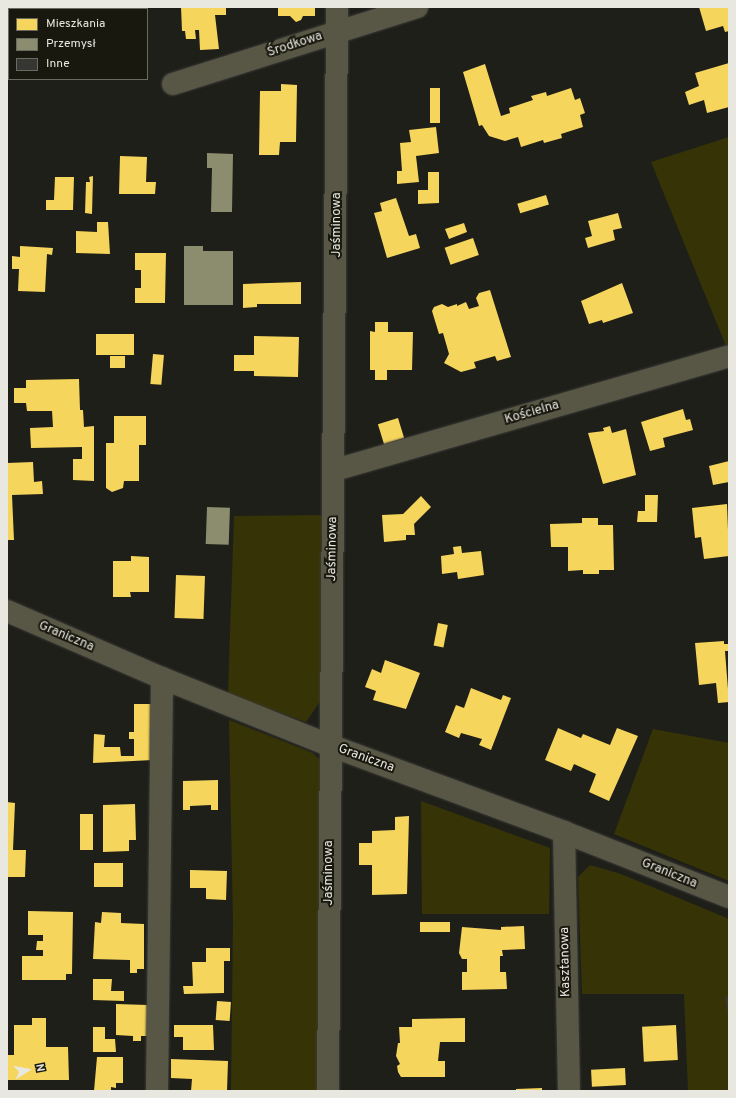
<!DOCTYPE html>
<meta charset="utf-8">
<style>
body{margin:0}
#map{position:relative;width:736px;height:1098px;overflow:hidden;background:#1f1f1a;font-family:Overpass,sans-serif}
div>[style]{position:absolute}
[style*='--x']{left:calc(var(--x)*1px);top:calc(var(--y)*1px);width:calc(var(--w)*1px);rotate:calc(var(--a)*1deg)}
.green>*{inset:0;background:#363406}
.homes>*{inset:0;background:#f6d55c;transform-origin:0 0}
.industry>*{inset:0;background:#8c8c6e;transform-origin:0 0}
.building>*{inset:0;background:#363632}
.roads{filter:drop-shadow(0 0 1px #3a3a37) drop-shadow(0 0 1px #3a3a37)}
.minor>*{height:22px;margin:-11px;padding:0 11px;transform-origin:11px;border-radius:11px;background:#585745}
span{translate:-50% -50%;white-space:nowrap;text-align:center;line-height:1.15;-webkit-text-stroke:4px #18180e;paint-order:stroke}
.street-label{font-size:13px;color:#e8e8e1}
.frame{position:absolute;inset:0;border:8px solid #e8e8e1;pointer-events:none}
.legend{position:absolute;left:8px;top:8px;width:140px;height:72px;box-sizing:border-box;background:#18180e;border:1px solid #6b6b62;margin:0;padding:5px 7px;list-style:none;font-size:12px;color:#e8e8e1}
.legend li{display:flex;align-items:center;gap:8px;height:20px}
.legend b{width:20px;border:1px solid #6b6b62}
.north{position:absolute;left:8px;top:1050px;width:40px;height:40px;-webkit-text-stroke:3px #18180e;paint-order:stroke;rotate:79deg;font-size:11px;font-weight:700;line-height:16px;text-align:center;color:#e8e8e1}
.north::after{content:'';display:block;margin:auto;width:14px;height:18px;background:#e8e8e1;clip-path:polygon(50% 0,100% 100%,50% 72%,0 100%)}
</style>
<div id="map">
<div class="green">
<div style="clip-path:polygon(729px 137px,729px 345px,726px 346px,651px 162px)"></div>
<div style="clip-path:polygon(324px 515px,321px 700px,306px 722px,228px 694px,234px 516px)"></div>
<div style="clip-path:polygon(229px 720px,313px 753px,323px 763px,320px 1091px,231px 1091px,233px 921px)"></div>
<div style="clip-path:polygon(653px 729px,729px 743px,729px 881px,614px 834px)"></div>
<div style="clip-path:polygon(421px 801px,550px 848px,549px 914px,422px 914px)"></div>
<div style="clip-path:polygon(590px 865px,621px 874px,729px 919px,729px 1091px,688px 1091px,684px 994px,582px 994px,578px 877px)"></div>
</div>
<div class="homes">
<div style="clip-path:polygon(181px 7px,226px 7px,226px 15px,215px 15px,219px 49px,200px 50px,199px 30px,195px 30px,196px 39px,186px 39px,185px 31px,182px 31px)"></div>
<div style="clip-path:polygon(278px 7px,315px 7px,315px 16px,303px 16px,301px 20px,296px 22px,290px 16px,278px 16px)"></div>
<div style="clip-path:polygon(699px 7px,729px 7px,729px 31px,725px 32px,723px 26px,706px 31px)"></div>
<div style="clip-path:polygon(729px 63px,729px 107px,707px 113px,704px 100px,689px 105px,685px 92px,699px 86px,695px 73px)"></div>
<div style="clip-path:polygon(485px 64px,501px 116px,510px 113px,509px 108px,533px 100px,531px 96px,546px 92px,547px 96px,571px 88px,575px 100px,580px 98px,585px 113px,580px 115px,583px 127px,561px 134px,562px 138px,544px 143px,543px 140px,521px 147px,518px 137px,505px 141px,489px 136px,482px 125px,479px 126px,463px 72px)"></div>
<div style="clip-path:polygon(281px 84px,297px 85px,296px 142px,280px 142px,279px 155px,259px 155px,260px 91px,281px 91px)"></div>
<div style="left:440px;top:88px;width:35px;height:10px;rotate:90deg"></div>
<div style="clip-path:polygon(436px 127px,439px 153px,416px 156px,419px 182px,397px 184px,397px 171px,402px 171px,400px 143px,411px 142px,409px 130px)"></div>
<div style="clip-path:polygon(120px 156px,147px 157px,146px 182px,156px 182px,155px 194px,119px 194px)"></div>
<div style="clip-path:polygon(428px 172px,439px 172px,439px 203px,418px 204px,418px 190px,428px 190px)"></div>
<div style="clip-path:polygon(93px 176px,92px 214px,85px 213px,86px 182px,90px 182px,89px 177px)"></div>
<div style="clip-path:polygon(55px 177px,74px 177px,73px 210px,46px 210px,46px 200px,54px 200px)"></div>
<div style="left:546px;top:195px;width:10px;height:30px;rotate:73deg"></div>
<div style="clip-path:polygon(396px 198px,409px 236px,416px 234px,420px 248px,387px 258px,374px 213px,382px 211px,380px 203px)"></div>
<div style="clip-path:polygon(618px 213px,622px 228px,613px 230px,615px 240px,588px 248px,585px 238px,592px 236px,588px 221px)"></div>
<div style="clip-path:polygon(97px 222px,108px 222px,110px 254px,76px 253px,76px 231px,97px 232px)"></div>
<div style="clip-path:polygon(464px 223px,467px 232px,449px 239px,445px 229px)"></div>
<div style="left:473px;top:238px;width:18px;height:30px;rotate:71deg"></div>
<div style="clip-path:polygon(20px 246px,53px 248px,52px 255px,47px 254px,45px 292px,18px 291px,19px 269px,12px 269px,12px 256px,20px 257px)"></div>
<div style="clip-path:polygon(135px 253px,166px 253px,165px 303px,135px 303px,135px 288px,141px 288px,141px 270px,135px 270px)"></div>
<div style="clip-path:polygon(301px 282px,301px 304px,257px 304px,257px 307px,243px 308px,243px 284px)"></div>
<div style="clip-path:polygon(622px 283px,633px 313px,603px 323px,602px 320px,589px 324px,581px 301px)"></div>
<div style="clip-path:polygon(490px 290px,511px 357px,497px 361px,495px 356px,474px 362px,476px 368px,461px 372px,444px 363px,449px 354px,443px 333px,439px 334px,432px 311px,434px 307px,442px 304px,448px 307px,457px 304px,457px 306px,466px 302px,469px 309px,479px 306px,476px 298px,479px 293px)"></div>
<div style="clip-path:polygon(375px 322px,388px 322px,388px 332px,413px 332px,412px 370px,387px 370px,387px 380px,375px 380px,375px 370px,370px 370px,370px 331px,375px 332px)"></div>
<div style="left:134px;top:334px;width:21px;height:38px;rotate:90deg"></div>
<div style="clip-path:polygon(254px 336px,299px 337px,298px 377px,254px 376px,254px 371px,234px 371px,234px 355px,254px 355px)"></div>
<div style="left:153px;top:354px;width:11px;height:30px;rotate:5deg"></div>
<div style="left:110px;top:356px;width:15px;height:12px"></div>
<div style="clip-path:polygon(79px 379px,80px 410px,83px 410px,84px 427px,94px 426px,94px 481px,73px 480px,73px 459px,82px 459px,82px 447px,31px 448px,30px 428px,53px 427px,52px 411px,27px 411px,26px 403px,14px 403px,14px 388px,26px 388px,26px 380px)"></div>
<div style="clip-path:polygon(683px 409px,686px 420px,690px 419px,693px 430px,663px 438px,665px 447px,650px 451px,641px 422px)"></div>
<div style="clip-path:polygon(114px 416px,146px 416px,146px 445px,139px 445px,139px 481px,124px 481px,123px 488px,112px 492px,106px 488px,106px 443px,114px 443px)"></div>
<div style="left:398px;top:418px;width:21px;height:21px;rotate:73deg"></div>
<div style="clip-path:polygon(610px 426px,612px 433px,626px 429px,636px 475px,603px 484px,588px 433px,604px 431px,603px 428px)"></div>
<div style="clip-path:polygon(729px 461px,729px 482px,713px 485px,709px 466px)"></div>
<div style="clip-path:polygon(33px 462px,34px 482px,42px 481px,43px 494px,12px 495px,14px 540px,7px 540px,7px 463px)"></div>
<div style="clip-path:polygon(645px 495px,658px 495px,657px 522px,637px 522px,638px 511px,645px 511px)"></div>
<div style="clip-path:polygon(421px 496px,431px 507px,414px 524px,415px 535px,406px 535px,406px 540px,384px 542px,382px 515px,403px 514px)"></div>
<div style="clip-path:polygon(727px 504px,729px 556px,704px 559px,701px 537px,695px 538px,692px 508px)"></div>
<div style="clip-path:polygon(582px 518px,598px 518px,598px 525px,613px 525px,614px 570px,599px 570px,599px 574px,583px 574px,583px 570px,568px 571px,568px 547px,551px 547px,550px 524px,582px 523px)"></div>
<div style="clip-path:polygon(461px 546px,462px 553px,481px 551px,484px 575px,458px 579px,457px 572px,442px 574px,441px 556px,454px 554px,453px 547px)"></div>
<div style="clip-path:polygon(131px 556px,149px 557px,149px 592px,130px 592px,131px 597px,113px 597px,113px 561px,131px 561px)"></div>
<div style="left:176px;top:575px;width:29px;height:43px;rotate:2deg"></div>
<div style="left:438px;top:623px;width:10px;height:23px;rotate:11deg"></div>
<div style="clip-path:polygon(724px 641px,724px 644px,728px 644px,728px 651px,725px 651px,729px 702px,718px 703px,716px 683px,699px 685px,695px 643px)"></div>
<div style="clip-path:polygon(385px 660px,420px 673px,406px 709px,373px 700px,376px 691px,365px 687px,372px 669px,381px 673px)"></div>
<div style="clip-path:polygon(471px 688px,501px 700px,503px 695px,511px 698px,491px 750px,479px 745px,482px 739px,461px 733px,459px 738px,445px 732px,456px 705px,464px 708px)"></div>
<div style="clip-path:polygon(134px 704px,153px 704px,153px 760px,93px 763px,94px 734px,105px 735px,104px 747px,120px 747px,121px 756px,134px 756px,134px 739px,129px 739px,129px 732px,134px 732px)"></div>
<div style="clip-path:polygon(558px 728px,581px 738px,583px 734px,610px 745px,617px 728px,638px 736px,609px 801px,589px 792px,596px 774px,574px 764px,571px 771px,545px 760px)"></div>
<div style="clip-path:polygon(218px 780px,218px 810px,211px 810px,211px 805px,190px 806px,190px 810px,183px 810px,183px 781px)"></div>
<div style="clip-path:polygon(7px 802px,15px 803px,13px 850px,26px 850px,25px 877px,7px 877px)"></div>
<div style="clip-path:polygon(135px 804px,136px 840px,129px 840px,129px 851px,103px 852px,103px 805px)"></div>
<div style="left:80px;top:814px;width:13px;height:36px"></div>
<div style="clip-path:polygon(409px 816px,407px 894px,372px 895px,372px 865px,359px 865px,359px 843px,372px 843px,372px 831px,395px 830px,395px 817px)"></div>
<div style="left:94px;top:863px;width:29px;height:24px"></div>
<div style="clip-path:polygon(190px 870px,227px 871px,226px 900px,206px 899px,206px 888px,190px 888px)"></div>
<div style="clip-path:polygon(28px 911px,73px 912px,72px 974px,66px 974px,66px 980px,22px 980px,22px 956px,43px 956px,43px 950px,36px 950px,37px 941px,43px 941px,43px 935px,28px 935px)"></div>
<div style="clip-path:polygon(102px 912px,121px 913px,121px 923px,144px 924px,144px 969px,137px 969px,137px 973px,130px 973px,130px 960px,93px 959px,95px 922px,101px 923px)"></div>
<div style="left:450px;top:922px;width:10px;height:30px;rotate:90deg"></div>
<div style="clip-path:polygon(524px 926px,525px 949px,502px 950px,503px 956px,500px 956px,500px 972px,506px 972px,507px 989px,462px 990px,462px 972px,467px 972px,467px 959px,462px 959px,459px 953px,462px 927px,501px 930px,501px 927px)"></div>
<div style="clip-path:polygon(206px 948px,230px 948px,230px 961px,224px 961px,224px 993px,184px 994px,183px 986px,193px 986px,192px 962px,206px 962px)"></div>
<div style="clip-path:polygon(93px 979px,112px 979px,111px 991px,124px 991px,124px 1001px,93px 1000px)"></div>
<div style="left:217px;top:1001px;width:14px;height:19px;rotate:4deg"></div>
<div style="clip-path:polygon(116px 1004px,148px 1005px,148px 1036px,141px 1036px,141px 1041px,133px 1041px,133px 1036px,116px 1035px)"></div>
<div style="clip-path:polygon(32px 1018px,46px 1018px,46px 1047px,68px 1047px,69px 1080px,7px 1080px,7px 1055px,14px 1055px,14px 1025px,32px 1025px)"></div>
<div style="clip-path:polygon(465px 1018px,465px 1042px,440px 1042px,438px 1061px,445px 1061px,445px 1077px,401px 1077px,398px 1072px,397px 1066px,400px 1064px,396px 1056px,398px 1043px,400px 1043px,399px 1027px,412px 1027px,412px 1019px)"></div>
<div style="clip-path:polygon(174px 1025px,213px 1025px,214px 1050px,183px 1050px,183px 1037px,174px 1037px)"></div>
<div style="left:676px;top:1025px;width:35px;height:34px;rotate:87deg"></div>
<div style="clip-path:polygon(93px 1027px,105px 1027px,105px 1039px,115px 1039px,116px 1052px,93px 1052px)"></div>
<div style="clip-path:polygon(97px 1057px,123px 1057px,123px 1083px,116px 1083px,116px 1088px,111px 1087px,111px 1091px,94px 1091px)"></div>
<div style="clip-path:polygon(171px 1059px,228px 1061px,227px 1091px,191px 1091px,192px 1079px,171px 1078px)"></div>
<div style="left:625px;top:1068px;width:17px;height:34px;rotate:87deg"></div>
<div style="clip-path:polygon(542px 1088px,542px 1091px,516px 1091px,516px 1089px)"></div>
</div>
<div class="industry">
<div style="clip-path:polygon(207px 153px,233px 154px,232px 212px,211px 212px,212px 168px,207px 168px)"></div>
<div style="clip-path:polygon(184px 246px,203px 246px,203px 251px,233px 251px,233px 305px,184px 305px)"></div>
<div style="left:207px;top:507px;width:23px;height:37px;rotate:2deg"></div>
</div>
<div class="building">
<div style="clip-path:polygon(729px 996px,729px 1014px,728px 1014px,725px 997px)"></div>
</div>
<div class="roads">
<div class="minor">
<div style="--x:173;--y:84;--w:256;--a:-17.5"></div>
<div style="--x:335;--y:470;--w:410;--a:-16.1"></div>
<div style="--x:7;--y:611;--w:169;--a:23.4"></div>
<div style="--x:162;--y:678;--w:180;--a:21.9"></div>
<div style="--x:329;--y:745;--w:251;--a:20.3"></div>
<div style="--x:564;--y:832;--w:177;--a:21.5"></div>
<div style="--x:564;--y:832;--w:259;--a:88.9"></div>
<div style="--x:157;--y:1091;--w:413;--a:-89.3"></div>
<div style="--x:328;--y:1091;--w:1084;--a:-89.52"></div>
</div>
</div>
<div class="street-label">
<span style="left:295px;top:45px;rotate:-18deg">Środkowa</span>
<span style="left:337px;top:225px;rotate:-90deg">Jaśminowa</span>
<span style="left:532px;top:413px;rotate:-16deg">Kościelna</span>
<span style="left:333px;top:549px;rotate:-89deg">Jaśminowa</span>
<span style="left:66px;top:637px;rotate:23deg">Graniczna</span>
<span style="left:366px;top:759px;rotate:20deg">Graniczna</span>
<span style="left:329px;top:873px;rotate:-90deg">Jaśminowa</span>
<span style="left:669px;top:874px;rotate:22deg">Graniczna</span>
<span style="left:566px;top:962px;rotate:-91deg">Kasztanowa</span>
</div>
<div class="frame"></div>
<ul class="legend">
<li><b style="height:11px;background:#f6d55c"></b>Mieszkania</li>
<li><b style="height:11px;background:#8c8c6e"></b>Przemysł</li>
<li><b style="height:11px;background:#363632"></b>Inne</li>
</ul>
<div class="north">N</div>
</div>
